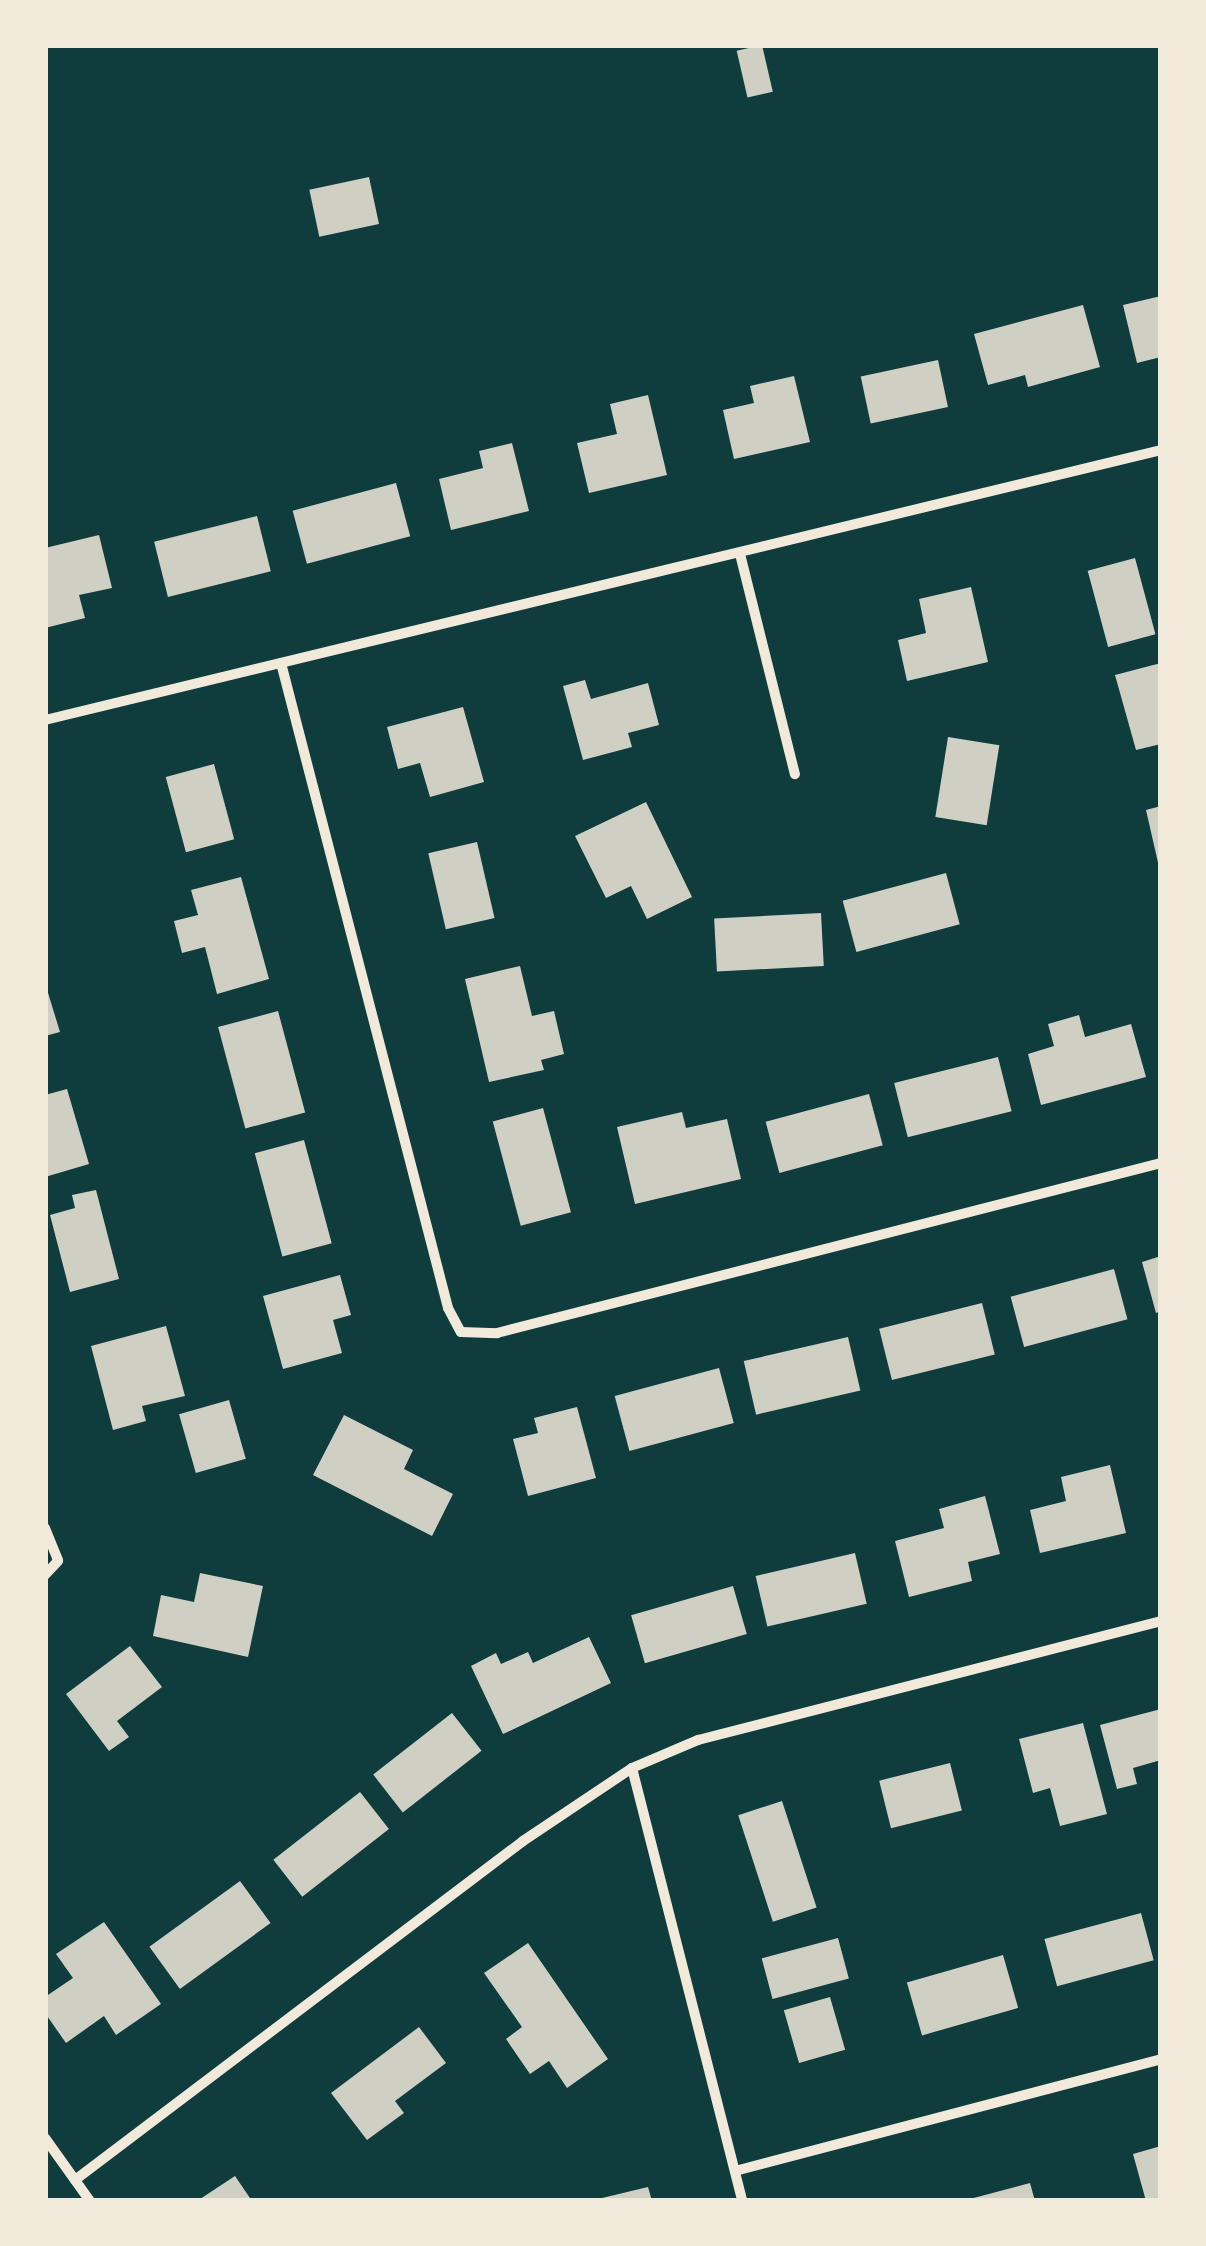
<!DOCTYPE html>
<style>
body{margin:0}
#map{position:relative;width:1206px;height:2246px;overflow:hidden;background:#0f3d3e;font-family:"Nunito Sans",sans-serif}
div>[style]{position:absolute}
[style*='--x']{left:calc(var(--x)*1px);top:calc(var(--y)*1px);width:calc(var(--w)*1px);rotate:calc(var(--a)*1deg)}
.building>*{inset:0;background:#cfcfc3;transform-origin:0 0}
.minor>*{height:10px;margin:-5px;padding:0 5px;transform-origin:5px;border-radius:5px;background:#f1e9da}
span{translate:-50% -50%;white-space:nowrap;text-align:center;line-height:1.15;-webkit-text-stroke:8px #f1e9da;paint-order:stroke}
.frame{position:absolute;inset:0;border:48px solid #f1e9da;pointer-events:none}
</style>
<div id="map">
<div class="building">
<div style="left:762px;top:45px;width:48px;height:26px;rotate:77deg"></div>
<div style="left:369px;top:177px;width:48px;height:61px;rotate:78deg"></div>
<div style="clip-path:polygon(1161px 296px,1161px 357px,1137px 363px,1123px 305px)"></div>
<div style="clip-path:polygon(1083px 305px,1100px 367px,1028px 387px,1025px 375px,988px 385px,974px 334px)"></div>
<div style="left:938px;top:360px;width:48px;height:79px;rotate:78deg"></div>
<div style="clip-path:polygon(794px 376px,810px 442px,734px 459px,723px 410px,754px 403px,750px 386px)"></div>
<div style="clip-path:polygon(648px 395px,667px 475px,589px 493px,577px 443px,617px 434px,610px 404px)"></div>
<div style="clip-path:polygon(512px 443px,529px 511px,451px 530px,439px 479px,483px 468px,479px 451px)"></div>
<div style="left:396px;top:483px;width:55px;height:107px;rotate:75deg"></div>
<div style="left:257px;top:516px;width:57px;height:106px;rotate:76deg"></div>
<div style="clip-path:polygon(99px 535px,112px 588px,79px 595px,85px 618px,45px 628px,45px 548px)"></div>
<div style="left:1135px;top:558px;width:79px;height:49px;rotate:75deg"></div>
<div style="clip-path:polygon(971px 587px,988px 662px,907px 681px,898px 640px,926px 633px,919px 599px)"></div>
<div style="clip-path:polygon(1161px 663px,1161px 744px,1136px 750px,1115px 675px)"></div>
<div style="clip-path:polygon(585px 680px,591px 699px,648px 683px,659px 725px,628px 733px,632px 747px,583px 760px,563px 686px)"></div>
<div style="clip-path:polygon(463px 707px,484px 782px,430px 797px,420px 763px,398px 769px,387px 727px)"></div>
<div style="left:948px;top:737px;width:52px;height:81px;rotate:9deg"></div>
<div style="left:214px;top:764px;width:78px;height:50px;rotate:75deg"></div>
<div style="clip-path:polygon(646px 802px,692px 897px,647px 919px,631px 886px,606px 898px,575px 836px)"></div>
<div style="clip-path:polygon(1161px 806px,1161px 867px,1159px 867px,1146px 810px)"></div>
<div style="left:477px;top:842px;width:78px;height:50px;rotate:77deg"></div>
<div style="left:946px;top:873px;width:53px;height:107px;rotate:75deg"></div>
<div style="clip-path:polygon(241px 877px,269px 979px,217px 994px,205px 947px,182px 953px,174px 921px,198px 915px,191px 890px)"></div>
<div style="left:821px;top:913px;width:53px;height:107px;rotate:87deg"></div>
<div style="clip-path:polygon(520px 966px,532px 1016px,554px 1011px,564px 1054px,541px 1060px,544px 1070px,489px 1082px,465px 979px)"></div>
<div style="clip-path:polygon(45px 983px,60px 1032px,45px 1036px)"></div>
<div style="left:278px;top:1011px;width:105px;height:62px;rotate:75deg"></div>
<div style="clip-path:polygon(1079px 1015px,1085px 1037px,1131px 1024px,1146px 1077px,1041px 1105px,1028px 1054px,1054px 1046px,1048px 1024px)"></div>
<div style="left:998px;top:1057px;width:56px;height:107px;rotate:76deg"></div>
<div style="clip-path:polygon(67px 1089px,89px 1164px,45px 1177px,45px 1095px)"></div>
<div style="left:869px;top:1094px;width:53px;height:107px;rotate:75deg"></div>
<div style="left:543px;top:1108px;width:108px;height:52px;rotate:75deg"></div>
<div style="clip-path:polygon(682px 1112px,686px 1128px,727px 1119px,741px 1179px,635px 1204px,617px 1127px)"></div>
<div style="left:304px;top:1140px;width:107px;height:51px;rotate:75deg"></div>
<div style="clip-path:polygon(96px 1190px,119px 1279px,70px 1292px,50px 1215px,75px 1208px,72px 1195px)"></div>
<div style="clip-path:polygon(1161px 1256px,1161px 1311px,1156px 1313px,1142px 1262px)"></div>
<div style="left:1114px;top:1269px;width:52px;height:107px;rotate:75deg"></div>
<div style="clip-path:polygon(340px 1275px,351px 1315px,333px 1320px,342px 1353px,283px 1369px,263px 1296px)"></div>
<div style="left:982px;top:1303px;width:53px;height:106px;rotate:76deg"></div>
<div style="clip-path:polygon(166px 1326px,185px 1396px,142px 1406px,146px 1421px,113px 1430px,91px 1346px)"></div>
<div style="left:848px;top:1337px;width:55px;height:107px;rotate:77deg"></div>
<div style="left:719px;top:1368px;width:57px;height:108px;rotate:75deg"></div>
<div style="left:229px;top:1400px;width:61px;height:52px;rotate:74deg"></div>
<div style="clip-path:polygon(577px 1407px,596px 1478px,528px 1496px,513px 1439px,538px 1433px,534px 1418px)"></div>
<div style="clip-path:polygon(344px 1415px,413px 1450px,404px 1469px,453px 1494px,432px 1536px,313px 1475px)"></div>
<div style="clip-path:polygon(1110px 1465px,1126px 1533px,1040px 1553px,1030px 1510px,1066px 1501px,1061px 1477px)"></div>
<div style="clip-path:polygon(985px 1496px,1000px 1554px,968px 1562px,972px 1581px,909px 1597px,895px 1541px,944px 1528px,939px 1509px)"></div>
<div style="left:855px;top:1553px;width:52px;height:102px;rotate:77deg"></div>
<div style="clip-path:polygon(200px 1573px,263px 1586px,248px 1657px,153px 1636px,161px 1595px,194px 1602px)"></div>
<div style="left:733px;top:1586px;width:50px;height:106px;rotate:74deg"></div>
<div style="clip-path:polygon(589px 1637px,611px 1683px,503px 1734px,471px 1666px,496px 1653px,501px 1664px,528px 1652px,533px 1663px)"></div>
<div style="clip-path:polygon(130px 1646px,162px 1687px,117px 1721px,129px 1737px,109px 1751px,66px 1694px)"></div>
<div style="clip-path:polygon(1161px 1709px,1161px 1760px,1133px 1768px,1137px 1784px,1117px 1789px,1100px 1725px)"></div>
<div style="left:452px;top:1713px;width:48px;height:100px;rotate:52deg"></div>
<div style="clip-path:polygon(1083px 1723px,1107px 1814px,1060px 1826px,1050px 1788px,1033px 1793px,1019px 1739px)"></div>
<div style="left:950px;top:1763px;width:49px;height:73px;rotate:76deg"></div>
<div style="left:360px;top:1792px;width:47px;height:110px;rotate:52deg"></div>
<div style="left:782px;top:1801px;width:112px;height:46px;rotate:72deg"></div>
<div style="left:240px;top:1881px;width:52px;height:112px;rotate:54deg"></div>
<div style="left:1141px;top:1913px;width:49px;height:100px;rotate:75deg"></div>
<div style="clip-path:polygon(104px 1922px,161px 2004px,116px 2035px,104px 2016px,66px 2043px,45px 2013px,45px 1997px,73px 1978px,56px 1954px)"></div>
<div style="left:838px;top:1938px;width:42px;height:79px;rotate:75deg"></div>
<div style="clip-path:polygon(528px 1943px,608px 2059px,567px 2088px,549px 2061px,530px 2074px,506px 2039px,522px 2027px,484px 1973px)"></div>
<div style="left:1003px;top:1955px;width:55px;height:100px;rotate:74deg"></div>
<div style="left:830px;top:1997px;width:55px;height:48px;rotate:74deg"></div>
<div style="clip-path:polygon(419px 2027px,446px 2063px,395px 2101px,404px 2113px,367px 2140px,331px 2093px)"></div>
<div style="clip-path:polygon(1161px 2146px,1161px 2199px,1146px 2201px,1133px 2154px)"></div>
<div style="clip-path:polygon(235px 2176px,252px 2201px,197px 2201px)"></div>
<div style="clip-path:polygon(1030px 2183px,1035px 2201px,966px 2201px,966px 2200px)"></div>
<div style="clip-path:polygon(648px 2187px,652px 2201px,603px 2201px,602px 2198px)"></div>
</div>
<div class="minor">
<div style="--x:740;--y:554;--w:227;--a:76"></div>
<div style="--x:281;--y:663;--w:666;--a:75.48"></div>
<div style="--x:448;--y:1308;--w:27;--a:62"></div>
<div style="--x:461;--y:1332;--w:36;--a:2"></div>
<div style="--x:497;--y:1333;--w:685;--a:-14.36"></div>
<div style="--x:45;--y:720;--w:1148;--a:-13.6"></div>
<div style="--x:45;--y:1528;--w:35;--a:68"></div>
<div style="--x:58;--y:1561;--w:19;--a:133"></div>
<div style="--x:632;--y:1768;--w:447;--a:75.7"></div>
<div style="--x:45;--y:2138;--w:77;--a:54.5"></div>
<div style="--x:735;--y:2171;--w:440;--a:-14.7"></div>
<div style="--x:75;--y:2180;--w:562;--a:-37.11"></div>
<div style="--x:523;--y:1841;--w:131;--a:-33.8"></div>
<div style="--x:632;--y:1768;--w:72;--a:-23"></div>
<div style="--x:698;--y:1740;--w:478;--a:-14.4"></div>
</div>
<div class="frame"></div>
</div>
